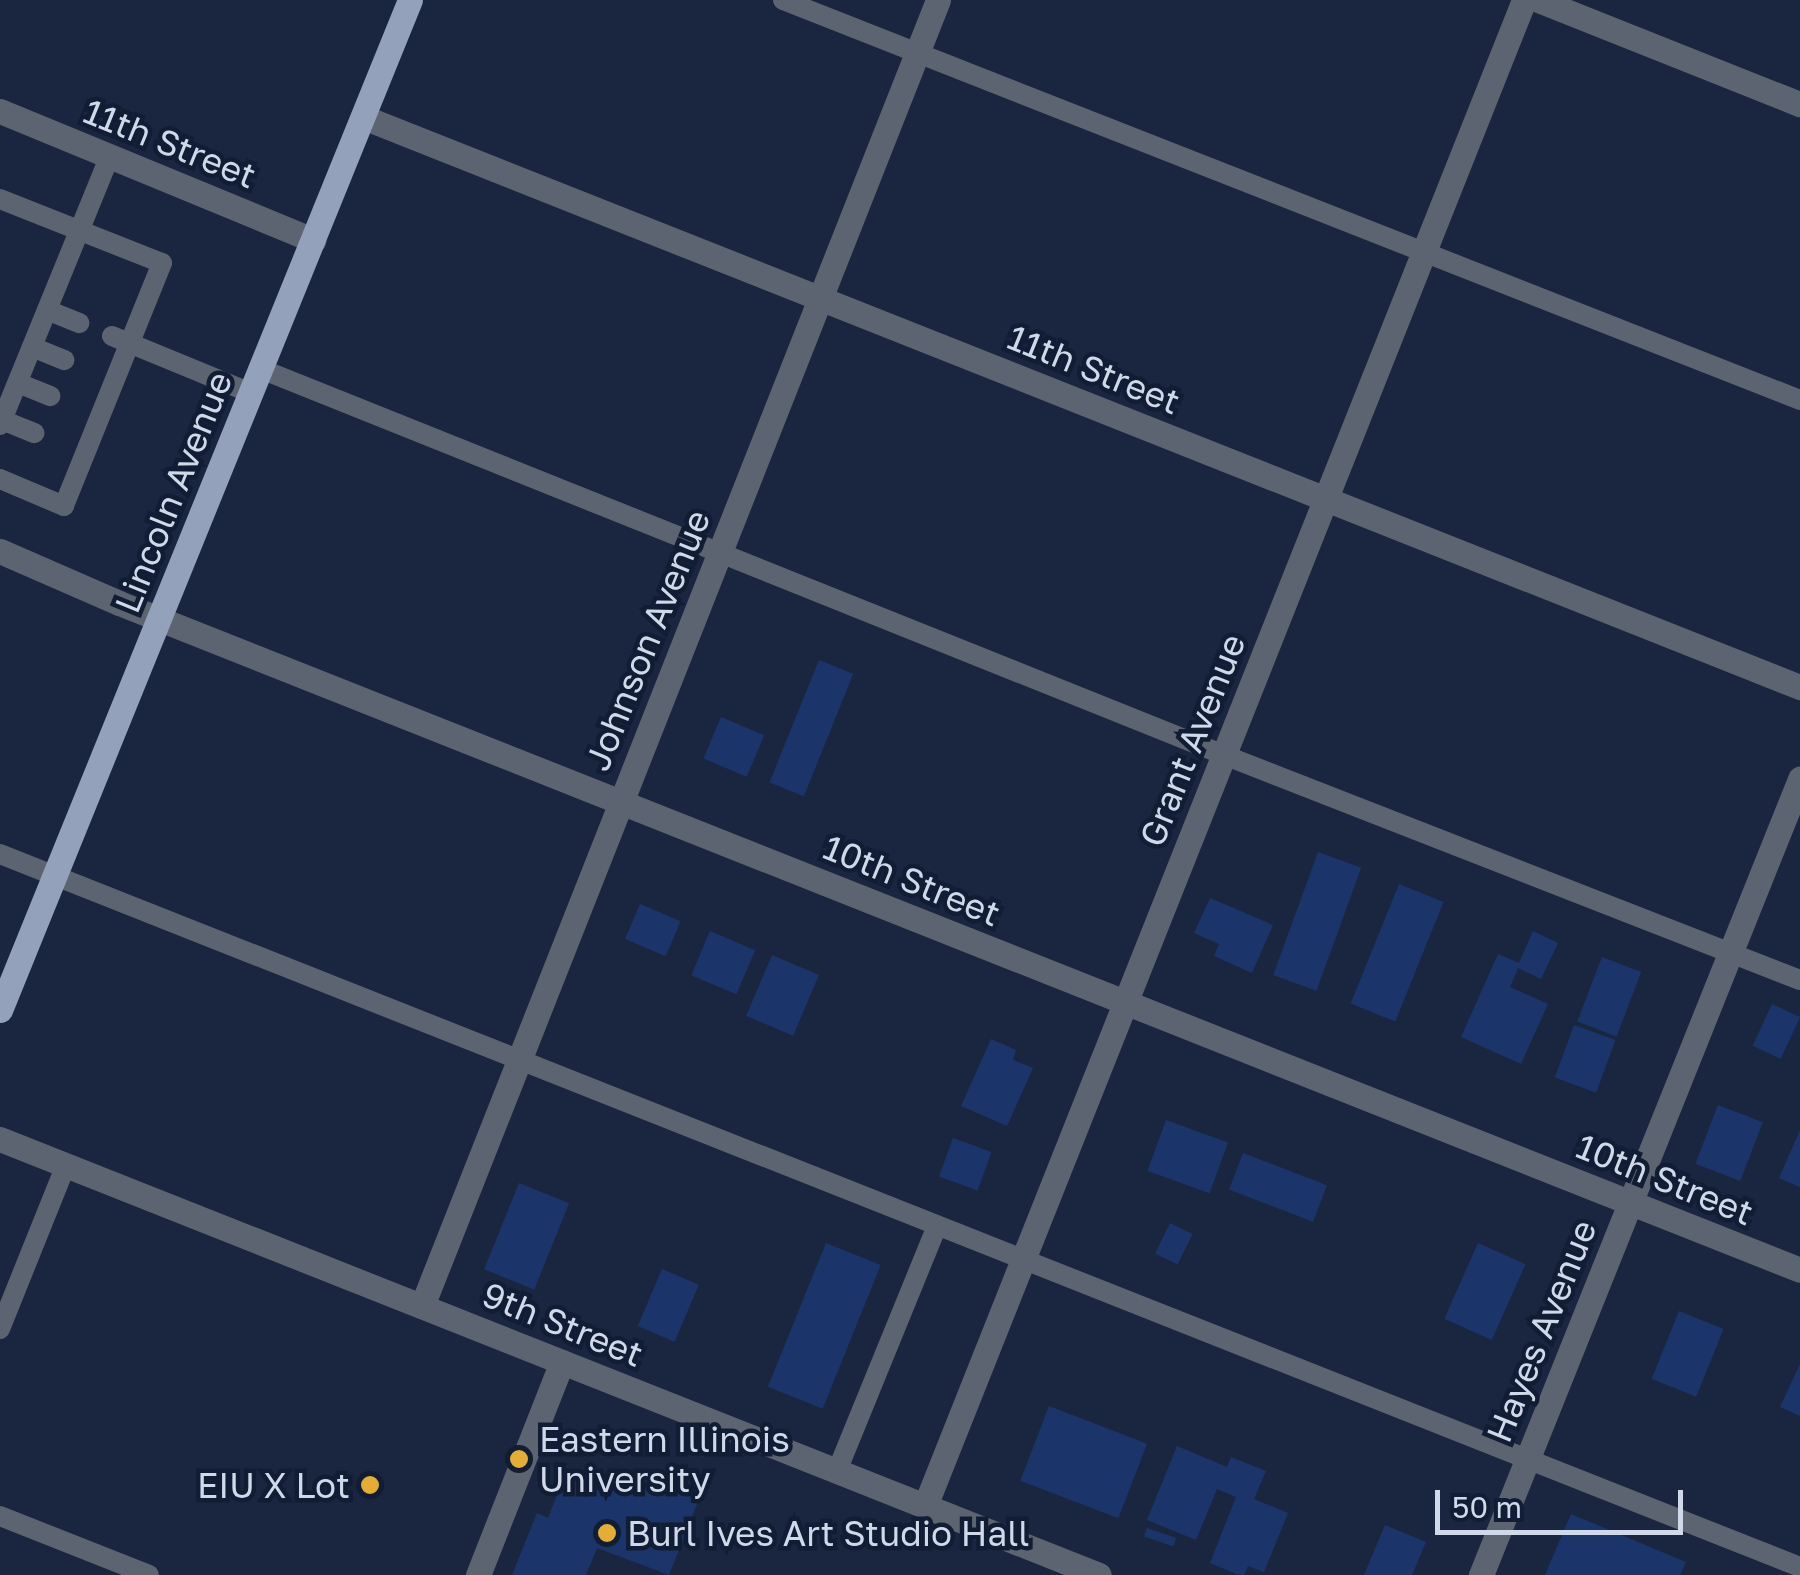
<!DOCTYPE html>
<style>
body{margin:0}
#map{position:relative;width:1800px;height:1575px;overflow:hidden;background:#1a263f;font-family:"Golos Text",sans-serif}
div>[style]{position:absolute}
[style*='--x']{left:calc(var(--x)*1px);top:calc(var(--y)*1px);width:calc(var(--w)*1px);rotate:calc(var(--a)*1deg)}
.building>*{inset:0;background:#1b356b;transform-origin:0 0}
.service>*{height:20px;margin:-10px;padding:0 10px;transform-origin:10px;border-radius:10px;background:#5d6471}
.minor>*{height:25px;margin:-12.5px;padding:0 12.5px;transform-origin:12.5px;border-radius:12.5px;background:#5d6471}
.primary>*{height:25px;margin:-12.5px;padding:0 12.5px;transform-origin:12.5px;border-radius:12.5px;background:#93a1bb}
.dots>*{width:28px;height:28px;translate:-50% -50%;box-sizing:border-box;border:5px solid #111d34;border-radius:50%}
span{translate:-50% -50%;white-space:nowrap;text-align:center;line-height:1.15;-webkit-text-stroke:9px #111d34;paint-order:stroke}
.street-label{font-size:35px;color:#d0d9ea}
.poi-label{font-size:35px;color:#d0d9ea}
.left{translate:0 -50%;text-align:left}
.right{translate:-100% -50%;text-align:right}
.scale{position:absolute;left:1435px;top:1490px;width:248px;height:45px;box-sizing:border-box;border:5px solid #d0d9ea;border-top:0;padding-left:12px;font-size:30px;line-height:35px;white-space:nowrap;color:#d0d9ea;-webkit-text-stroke:8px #111d34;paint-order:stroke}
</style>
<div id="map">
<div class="building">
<div style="left:819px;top:660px;width:37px;height:132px;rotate:22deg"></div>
<div style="left:721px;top:717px;width:47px;height:45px;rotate:23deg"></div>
<div style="left:1318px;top:852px;width:46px;height:131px;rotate:20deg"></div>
<div style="left:1399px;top:884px;width:48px;height:129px;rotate:22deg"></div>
<div style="clip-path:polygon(1210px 898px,1273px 925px,1252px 973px,1214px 956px,1219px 944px,1194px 933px)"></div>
<div style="left:640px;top:904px;width:44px;height:38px;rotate:23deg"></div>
<div style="left:710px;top:931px;width:49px;height:48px;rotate:23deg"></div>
<div style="clip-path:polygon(1533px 931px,1558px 943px,1541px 979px,1518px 968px,1510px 987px,1548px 1004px,1521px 1064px,1461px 1037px,1498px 954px,1519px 963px)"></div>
<div style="left:772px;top:955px;width:51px;height:66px;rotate:23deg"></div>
<div style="left:1602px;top:957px;width:42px;height:69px;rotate:21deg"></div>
<div style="left:1772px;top:1004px;width:31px;height:46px;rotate:25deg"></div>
<div style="left:1574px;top:1025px;width:44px;height:56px;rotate:20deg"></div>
<div style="clip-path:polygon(991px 1039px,1016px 1050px,1013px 1060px,1033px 1068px,1007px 1126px,961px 1106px)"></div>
<div style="left:1718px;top:1105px;width:48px;height:63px;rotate:21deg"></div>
<div style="left:1166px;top:1120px;width:66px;height:54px;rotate:20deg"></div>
<div style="clip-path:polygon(1800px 1130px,1800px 1187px,1779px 1178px)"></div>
<div style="left:953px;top:1138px;width:41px;height:41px;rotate:20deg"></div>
<div style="left:1243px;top:1153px;width:90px;height:39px;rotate:21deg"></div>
<div style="left:519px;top:1183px;width:54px;height:93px;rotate:22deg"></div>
<div style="left:1170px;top:1223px;width:25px;height:34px;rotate:26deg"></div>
<div style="left:826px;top:1243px;width:59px;height:155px;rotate:22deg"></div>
<div style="left:1478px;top:1243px;width:52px;height:83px;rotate:24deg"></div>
<div style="left:662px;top:1269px;width:40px;height:62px;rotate:23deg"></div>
<div style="left:1679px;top:1311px;width:48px;height:73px;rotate:22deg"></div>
<div style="clip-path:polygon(1800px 1364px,1800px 1416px,1780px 1407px)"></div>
<div style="left:1049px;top:1406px;width:105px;height:80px;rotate:21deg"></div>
<div style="clip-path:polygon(1177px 1446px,1227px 1467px,1231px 1457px,1266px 1471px,1254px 1499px,1288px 1513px,1264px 1572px,1248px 1566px,1244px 1575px,1239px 1575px,1210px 1563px,1236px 1497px,1217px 1489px,1196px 1540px,1147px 1520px)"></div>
<div style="clip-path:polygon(620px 1469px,699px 1499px,669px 1575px,597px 1548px,586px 1575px,512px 1575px,537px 1513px,548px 1518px,564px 1477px,610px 1495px)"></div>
<div style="clip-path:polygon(1571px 1514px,1686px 1562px,1680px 1575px,1545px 1575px)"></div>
<div style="clip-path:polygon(1385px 1525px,1426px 1542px,1412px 1575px,1364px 1575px)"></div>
<div style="left:1147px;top:1528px;width:31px;height:9px;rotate:19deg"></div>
</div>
<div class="service">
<div style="--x:783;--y:0;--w:1093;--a:21.47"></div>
<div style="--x:0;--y:199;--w:174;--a:21.6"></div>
<div style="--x:162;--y:263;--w:262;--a:112"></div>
<div style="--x:64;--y:506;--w:69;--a:-157.1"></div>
<div style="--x:47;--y:310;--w:35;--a:22"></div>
<div style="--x:112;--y:336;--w:150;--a:22.3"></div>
<div style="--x:32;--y:347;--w:35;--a:22"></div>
<div style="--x:261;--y:369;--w:1037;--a:21.84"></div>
<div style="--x:1224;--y:755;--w:618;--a:21.34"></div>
<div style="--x:18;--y:383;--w:35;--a:22"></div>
<div style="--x:2;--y:420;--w:35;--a:22"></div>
<div style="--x:0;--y:425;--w:291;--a:-67.8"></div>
<div style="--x:0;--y:854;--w:1936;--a:21.61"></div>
<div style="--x:0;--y:1329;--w:177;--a:-68.1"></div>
<div style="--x:837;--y:1471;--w:265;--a:-67.8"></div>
<div style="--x:0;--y:1516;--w:160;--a:21.6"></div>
</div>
<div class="minor">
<div style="--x:1538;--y:0;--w:282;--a:21.7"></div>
<div style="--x:0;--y:111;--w:339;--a:22.4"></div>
<div style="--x:363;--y:117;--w:1546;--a:21.64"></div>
<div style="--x:0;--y:551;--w:130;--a:23.6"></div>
<div style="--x:119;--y:603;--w:1808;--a:21.64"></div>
<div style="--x:0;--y:1139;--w:1182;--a:21.64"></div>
<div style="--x:422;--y:1306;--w:1404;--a:-68.44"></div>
<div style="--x:925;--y:1506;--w:1621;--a:-68.31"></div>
<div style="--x:478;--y:1575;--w:229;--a:-68.5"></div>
<div style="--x:1481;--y:1575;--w:858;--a:-68.16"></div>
</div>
<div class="primary">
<div style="--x:0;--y:1010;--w:1090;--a:-67.91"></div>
</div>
<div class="dots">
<div style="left:519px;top:1459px;background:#e4ae35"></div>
<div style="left:370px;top:1485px;background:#e4ae35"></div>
<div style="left:607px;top:1533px;background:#e4ae35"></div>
</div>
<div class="street-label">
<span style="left:170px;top:143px;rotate:22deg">11th Street</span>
<span style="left:1094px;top:369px;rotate:22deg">11th Street</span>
<span style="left:173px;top:492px;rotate:-68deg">Lincoln Avenue</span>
<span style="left:647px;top:640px;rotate:-68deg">Johnson Avenue</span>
<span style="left:1192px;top:740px;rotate:-68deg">Grant Avenue</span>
<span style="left:912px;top:880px;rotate:22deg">10th Street</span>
<span style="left:1665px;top:1179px;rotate:22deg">10th Street</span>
<span style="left:563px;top:1324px;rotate:22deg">9th Street</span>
<span style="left:1541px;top:1331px;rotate:-68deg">Hayes Avenue</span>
</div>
<div class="poi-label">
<span class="left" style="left:539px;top:1459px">Eastern Illinois<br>University</span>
<span class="right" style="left:350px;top:1485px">EIU X Lot</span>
<span class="left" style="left:627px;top:1533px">Burl Ives Art Studio Hall</span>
</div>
<div class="scale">50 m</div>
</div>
